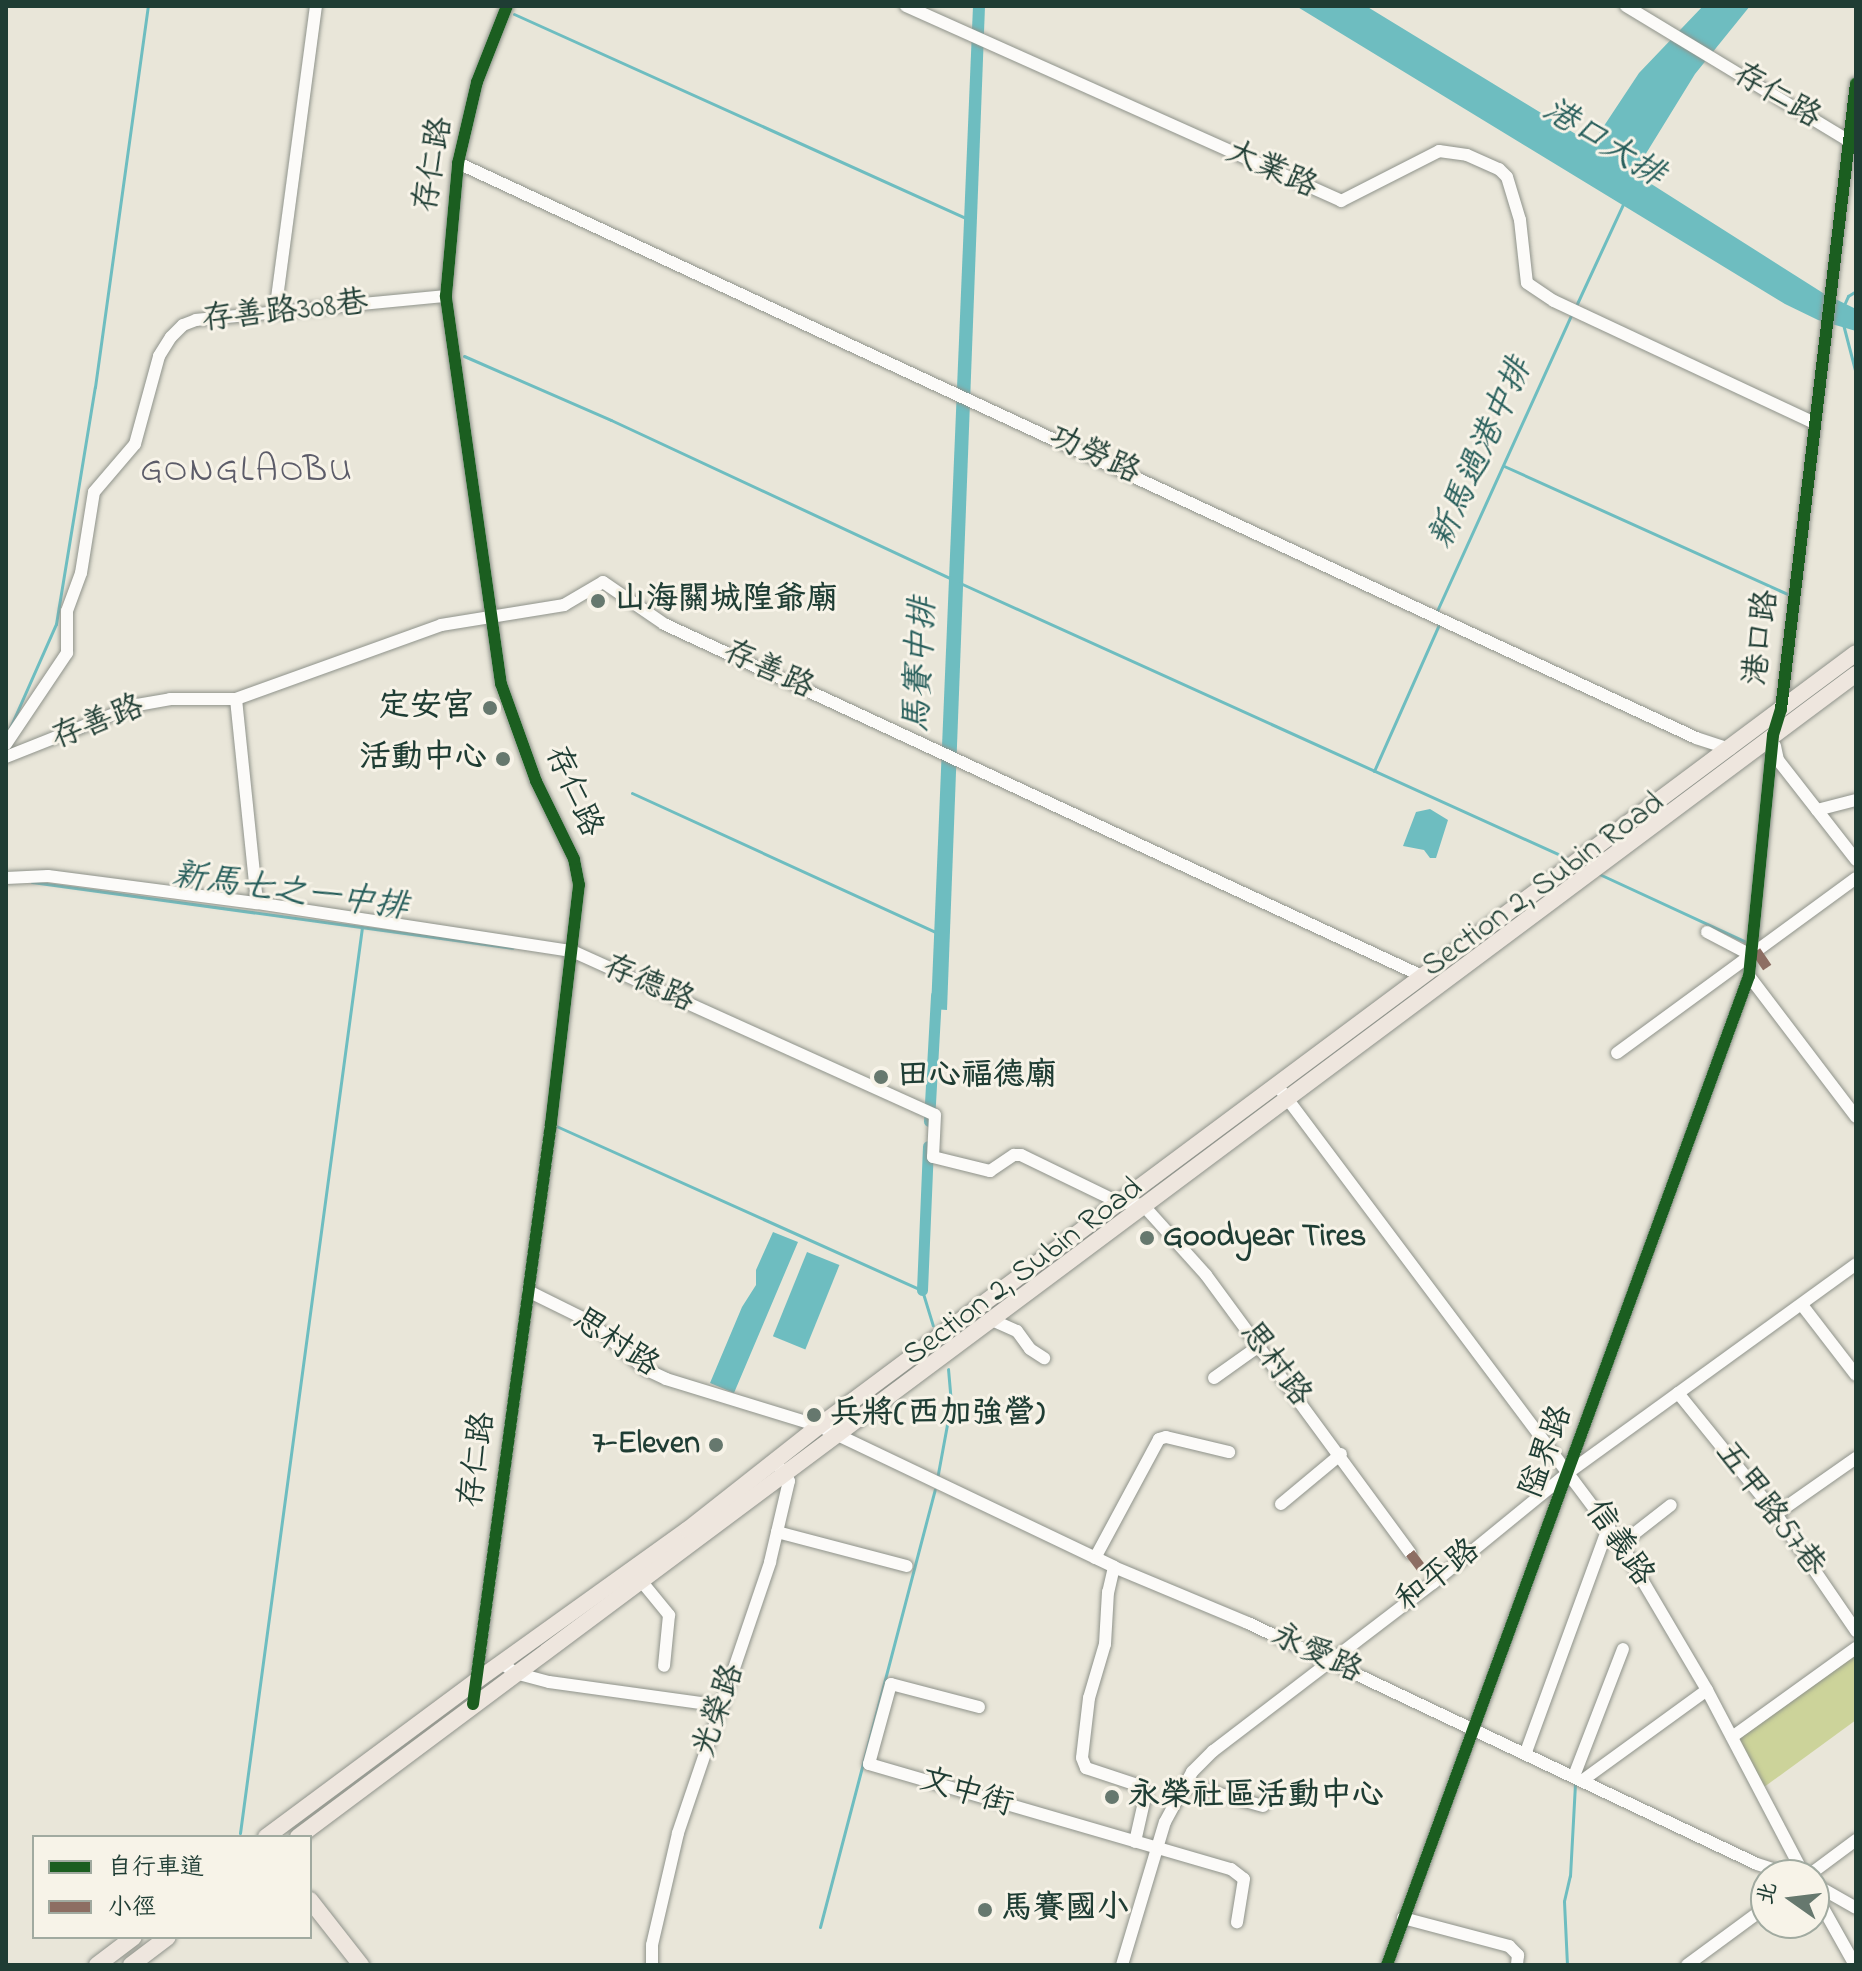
<!DOCTYPE html>
<meta charset="utf-8">
<style>
body{margin:0}
#map{position:relative;width:1862px;height:1971px;overflow:hidden;background:#e9e6d9;font-family:"Indie Flower","LXGW WenKai TC",sans-serif}
div>[style]{position:absolute}
[style*='--x']{left:calc(var(--x)*1px);top:calc(var(--y)*1px);width:calc(var(--w)*1px);rotate:calc(var(--a)*1deg)}
.green>*{inset:0;background:#ccd39a}
.water>*{inset:0;background:#6ebdc0;transform-origin:0 0}
.stream>*{height:3px;margin:-1.5px;padding:0 1.5px;transform-origin:1.5px;border-radius:1.5px;background:#6ebdc0}
.canal>*{height:11px;margin:-5.5px;padding:0 5.5px;transform-origin:5.5px;border-radius:5.5px;background:#6ebdc0}
.roads{filter:drop-shadow(0 0 2px #8f938b) drop-shadow(0 0 2px #8f938b)}
.minor>*{height:12px;margin:-6px;padding:0 6px;transform-origin:6px;border-radius:6px;background:#fcfbf9}
.major>*{height:16px;margin:-8px;padding:0 8px;transform-origin:8px;border-radius:8px;background:#eee6de}
.quiet>*{height:10px;margin-top:-5px;transform-origin:0;background:repeating-linear-gradient(90deg,#8d6e63 0 20px,transparent 0 30px)}
.cycleway>*{height:12px;margin:-6px;padding:0 6px;transform-origin:6px;border-radius:6px;background:#1b5e20}
.dots>*{width:22px;height:22px;translate:-50% -50%;box-sizing:border-box;border:4px solid #f7f3e8;border-radius:50%}
span{translate:-50% -50%;white-space:nowrap;text-align:center;line-height:1.15;-webkit-text-stroke:6px #f7f3e8;paint-order:stroke}
.street-label{font-size:32px;color:#1f3d34}
.poi-label{font-size:32px;color:#1f3d34;font-weight:700}
.left{translate:0 -50%;text-align:left}
.right{translate:-100% -50%;text-align:right}
.water-label{font-size:34px;color:#275e5b;font-style:italic}
.quarter-label{font-size:36px;color:#5c5c69;letter-spacing:2px}
.frame{position:absolute;inset:0;border:8px solid #1f3d34;pointer-events:none}
.legend{position:absolute;left:32px;top:1835px;width:280px;height:104px;box-sizing:border-box;background:#f7f3e8;border:2px solid #a1aaa0;margin:0;padding:10px 14px;list-style:none;font-size:24px;color:#1f3d34}
.legend li{display:flex;align-items:center;gap:16px;height:40px}
.legend b{width:40px;border:2px solid #a1aaa0}
.north{position:absolute;left:1750px;top:1859px;width:80px;height:80px;box-sizing:border-box;background:#f7f3e8;border:2px solid #a1aaa0;border-radius:50%;rotate:284deg;font-size:22px;font-weight:700;line-height:32px;text-align:center;color:#1f3d34}
.north::after{content:'';display:block;margin:auto;width:28px;height:36px;background:#66786e;clip-path:polygon(50% 0,100% 100%,50% 72%,0 100%)}
</style>
<div id="map">
<div class="green">
<div style="clip-path:polygon(1856px 1648px,1856px 1720px,1760px 1790px,1732px 1737px)"></div>
</div>
<div class="water">
<div style="clip-path:polygon(973px 6px,985px 6px,947px 1010px,931px 1009px)"></div>
<div style="clip-path:polygon(1296px 6px,1366px 6px,1592px 144px,1639px 73px,1703px 6px,1750px 6px,1695px 74px,1634px 173px,1823px 293px,1856px 309px,1856px 331px,1818px 320px,1785px 304px)"></div>
<div style="clip-path:polygon(1430px 809px,1448px 820px,1436px 858px,1430px 858px,1424px 850px,1403px 846px,1416px 812px)"></div>
<div style="clip-path:polygon(773px 1232px,798px 1242px,734px 1393px,710px 1383px,742px 1307px,756px 1285px,756px 1270px)"></div>
<div style="left:807px;top:1252px;width:35px;height:91px;rotate:22deg"></div>
</div>
<div class="stream">
<div style="--x:514;--y:14;--w:497;--a:24.3"></div>
<div style="--x:1844;--y:305;--w:10;--a:-66"></div>
<div style="--x:1848;--y:296;--w:9;--a:-32"></div>
<div style="--x:1575;--y:308;--w:117;--a:-65.2"></div>
<div style="--x:1843;--y:324;--w:52;--a:75.4"></div>
<div style="--x:464;--y:356;--w:160;--a:23.5"></div>
<div style="--x:611;--y:420;--w:374;--a:25"></div>
<div style="--x:1504;--y:466;--w:312;--a:24.3"></div>
<div style="--x:960;--y:583;--w:669;--a:24.38"></div>
<div style="--x:1436;--y:613;--w:327;--a:-65.6"></div>
<div style="--x:9;--y:730;--w:116;--a:-66.1"></div>
<div style="--x:56;--y:624;--w:240;--a:-80.7"></div>
<div style="--x:95;--y:387;--w:385;--a:-82.1"></div>
<div style="--x:1374;--y:771;--w:161;--a:-66.1"></div>
<div style="--x:632;--y:793;--w:337;--a:24.6"></div>
<div style="--x:1597;--y:873;--w:164;--a:24.8"></div>
<div style="--x:32;--y:882;--w:485;--a:7.8"></div>
<div style="--x:554;--y:1125;--w:403;--a:24.2"></div>
<div style="--x:922;--y:1290;--w:37;--a:73"></div>
<div style="--x:937;--y:1479;--w:77;--a:-79.6"></div>
<div style="--x:951;--y:1403;--w:34;--a:-95"></div>
<div style="--x:240;--y:1833;--w:914;--a:-82.33"></div>
<div style="--x:820;--y:1927;--w:452;--a:-75.3"></div>
<div style="--x:1567;--y:1965;--w:64;--a:-92.7"></div>
<div style="--x:1564;--y:1901;--w:26;--a:-77"></div>
<div style="--x:1570;--y:1876;--w:93;--a:-86.9"></div>
</div>
<div class="canal">
<div style="--x:929;--y:1121;--w:126;--a:-86.8"></div>
<div style="--x:922;--y:1290;--w:144;--a:-87.6"></div>
</div>
<div class="roads">
<div class="minor">
<div style="--x:906;--y:6;--w:477;--a:24.1"></div>
<div style="--x:1341;--y:201;--w:110;--a:-27"></div>
<div style="--x:1439;--y:151;--w:28;--a:8"></div>
<div style="--x:1467;--y:155;--w:35;--a:24"></div>
<div style="--x:1499;--y:169;--w:11;--a:45"></div>
<div style="--x:1507;--y:177;--w:45;--a:73.2"></div>
<div style="--x:1520;--y:220;--w:63;--a:83.7"></div>
<div style="--x:1527;--y:283;--w:32;--a:34"></div>
<div style="--x:1554;--y:301;--w:287;--a:25.1"></div>
<div style="--x:1626;--y:6;--w:257;--a:31.2"></div>
<div style="--x:458;--y:163;--w:1365;--a:24.91"></div>
<div style="--x:1696;--y:738;--w:36;--a:18"></div>
<div style="--x:275;--y:313;--w:310;--a:-82.4"></div>
<div style="--x:236;--y:699;--w:205;--a:84.1"></div>
<div style="--x:6;--y:744;--w:110;--a:-56.2"></div>
<div style="--x:67;--y:653;--w:42;--a:-90"></div>
<div style="--x:67;--y:611;--w:40;--a:-69.8"></div>
<div style="--x:81;--y:573;--w:82;--a:-80.9"></div>
<div style="--x:94;--y:492;--w:63;--a:-49.5"></div>
<div style="--x:135;--y:444;--w:91;--a:-74.7"></div>
<div style="--x:159;--y:356;--w:22;--a:-58"></div>
<div style="--x:171;--y:337;--w:17;--a:-45"></div>
<div style="--x:183;--y:325;--w:14;--a:-21"></div>
<div style="--x:196;--y:320;--w:251;--a:-5.5"></div>
<div style="--x:1775;--y:746;--w:14;--a:78"></div>
<div style="--x:1778;--y:760;--w:127;--a:52"></div>
<div style="--x:6;--y:757;--w:141;--a:-21.7"></div>
<div style="--x:137;--y:705;--w:34;--a:-10"></div>
<div style="--x:170;--y:699;--w:66;--a:0"></div>
<div style="--x:236;--y:699;--w:218;--a:-19.8"></div>
<div style="--x:441;--y:625;--w:125;--a:-9.2"></div>
<div style="--x:564;--y:605;--w:45;--a:-30.5"></div>
<div style="--x:603;--y:582;--w:74;--a:34.5"></div>
<div style="--x:664;--y:624;--w:836;--a:24.91"></div>
<div style="--x:1817;--y:810;--w:40;--a:-14.4"></div>
<div style="--x:6;--y:878;--w:42;--a:-2.7"></div>
<div style="--x:48;--y:876;--w:211;--a:7.4"></div>
<div style="--x:257;--y:903;--w:319;--a:8.7"></div>
<div style="--x:572;--y:951;--w:398;--a:24.3"></div>
<div style="--x:935;--y:1115;--w:42;--a:92.7"></div>
<div style="--x:933;--y:1157;--w:59;--a:13.8"></div>
<div style="--x:990;--y:1171;--w:29;--a:-34"></div>
<div style="--x:1014;--y:1155;--w:7;--a:0"></div>
<div style="--x:1021;--y:1155;--w:108;--a:25.9"></div>
<div style="--x:1118;--y:1202;--w:25;--a:7"></div>
<div style="--x:1143;--y:1205;--w:94;--a:48"></div>
<div style="--x:1206;--y:1275;--w:345;--a:53.7"></div>
<div style="--x:1707;--y:932;--w:50;--a:27.6"></div>
<div style="--x:1749;--y:976;--w:177;--a:52.8"></div>
<div style="--x:1617;--y:1053;--w:296;--a:-36.2"></div>
<div style="--x:1277;--y:1085;--w:574;--a:53.15"></div>
<div style="--x:1621;--y:1544;--w:169;--a:59.5"></div>
<div style="--x:1707;--y:1690;--w:209;--a:62.3"></div>
<div style="--x:528;--y:1291;--w:68;--a:26.2"></div>
<div style="--x:589;--y:1321;--w:74;--a:40.6"></div>
<div style="--x:645;--y:1369;--w:23;--a:25"></div>
<div style="--x:666;--y:1379;--w:160;--a:17.1"></div>
<div style="--x:819;--y:1426;--w:327;--a:25.5"></div>
<div style="--x:1114;--y:1567;--w:145;--a:22.7"></div>
<div style="--x:1248;--y:1623;--w:563;--a:25.34"></div>
<div style="--x:1757;--y:1864;--w:35;--a:18"></div>
<div style="--x:1802;--y:1305;--w:88;--a:52.4"></div>
<div style="--x:992;--y:1320;--w:27;--a:24"></div>
<div style="--x:1017;--y:1331;--w:22;--a:54"></div>
<div style="--x:1030;--y:1349;--w:17;--a:33"></div>
<div style="--x:1214;--y:1378;--w:55;--a:-35.4"></div>
<div style="--x:1678;--y:1393;--w:156;--a:51"></div>
<div style="--x:1776;--y:1514;--w:142;--a:55.6"></div>
<div style="--x:1281;--y:1504;--w:78;--a:-39.8"></div>
<div style="--x:1776;--y:1514;--w:98;--a:-35"></div>
<div style="--x:777;--y:1532;--w:134;--a:14.7"></div>
<div style="--x:1621;--y:1544;--w:63;--a:-38"></div>
<div style="--x:1095;--y:1558;--w:135;--a:-61.7"></div>
<div style="--x:1159;--y:1439;--w:7;--a:-16"></div>
<div style="--x:1166;--y:1437;--w:65;--a:13.4"></div>
<div style="--x:1114;--y:1567;--w:26;--a:103"></div>
<div style="--x:1108;--y:1592;--w:52;--a:93.3"></div>
<div style="--x:1105;--y:1644;--w:56;--a:106.5"></div>
<div style="--x:1089;--y:1698;--w:60;--a:96.7"></div>
<div style="--x:1082;--y:1758;--w:11;--a:68"></div>
<div style="--x:1086;--y:1768;--w:54;--a:18.4"></div>
<div style="--x:1137;--y:1785;--w:12;--a:42"></div>
<div style="--x:1146;--y:1793;--w:50;--a:102.7"></div>
<div style="--x:642;--y:1582;--w:43;--a:50.7"></div>
<div style="--x:669;--y:1615;--w:51;--a:95.6"></div>
<div style="--x:502;--y:1663;--w:16;--a:38"></div>
<div style="--x:515;--y:1673;--w:35;--a:15"></div>
<div style="--x:549;--y:1682;--w:175;--a:7.9"></div>
<div style="--x:473;--y:1704;--w:586;--a:-82.35"></div>
<div style="--x:551;--y:1123;--w:240;--a:-83.3"></div>
<div style="--x:579;--y:885;--w:26;--a:-101"></div>
<div style="--x:574;--y:859;--w:87;--a:-116"></div>
<div style="--x:536;--y:781;--w:103;--a:-109.8"></div>
<div style="--x:501;--y:684;--w:392;--a:-98.1"></div>
<div style="--x:446;--y:296;--w:134;--a:-84.8"></div>
<div style="--x:458;--y:163;--w:83;--a:-76.8"></div>
<div style="--x:477;--y:82;--w:82;--a:-68.5"></div>
<div style="--x:979;--y:1707;--w:91;--a:-165.4"></div>
<div style="--x:891;--y:1684;--w:83;--a:105.4"></div>
<div style="--x:869;--y:1764;--w:377;--a:16.2"></div>
<div style="--x:1231;--y:1869;--w:16;--a:38"></div>
<div style="--x:1244;--y:1879;--w:44;--a:99.2"></div>
<div style="--x:1732;--y:1737;--w:153;--a:-35.7"></div>
<div style="--x:1526;--y:1752;--w:242;--a:-69.9"></div>
<div style="--x:1574;--y:1776;--w:136;--a:-68.9"></div>
<div style="--x:1583;--y:1780;--w:153;--a:-36"></div>
<div style="--x:1184;--y:1784;--w:82;--a:15.6"></div>
<div style="--x:1809;--y:1875;--w:59;--a:-36.7"></div>
<div style="--x:1814;--y:1884;--w:48;--a:29.7"></div>
<div style="--x:1814;--y:1892;--w:84;--a:60.7"></div>
<div style="--x:1403;--y:1918;--w:110;--a:14.8"></div>
<div style="--x:1509;--y:1946;--w:13;--a:45"></div>
<div style="--x:1518;--y:1955;--w:10;--a:96"></div>
<div style="--x:652;--y:1965;--w:20;--a:-90"></div>
<div style="--x:652;--y:1945;--w:115;--a:-76.9"></div>
<div style="--x:678;--y:1833;--w:286;--a:-71.2"></div>
<div style="--x:770;--y:1562;--w:83;--a:-76.8"></div>
<div style="--x:789;--y:1481;--w:16;--a:-125"></div>
<div style="--x:1122;--y:1965;--w:149;--a:-73.3"></div>
<div style="--x:1165;--y:1822;--w:57;--a:-61.6"></div>
<div style="--x:1192;--y:1772;--w:30;--a:-45"></div>
<div style="--x:1213;--y:1751;--w:277;--a:-37.4"></div>
<div style="--x:1433;--y:1583;--w:176;--a:-39.2"></div>
<div style="--x:1569;--y:1472;--w:354;--a:-35.9"></div>
<div style="--x:1387;--y:1965;--w:1053;--a:-69.9"></div>
<div style="--x:1749;--y:976;--w:242;--a:-84.3"></div>
<div style="--x:1773;--y:735;--w:27;--a:-73"></div>
<div style="--x:1781;--y:709;--w:630;--a:-83.17"></div>
<div style="--x:1687;--y:1965;--w:98;--a:-36.3"></div>
</div>
<div class="major">
<div style="--x:266;--y:1837;--w:262;--a:-36.6"></div>
<div style="--x:476;--y:1681;--w:259;--a:-35.6"></div>
<div style="--x:687;--y:1530;--w:168;--a:-38.2"></div>
<div style="--x:819;--y:1426;--w:1293;--a:-36.7"></div>
<div style="--x:298;--y:1837;--w:1944;--a:-36.74"></div>
<div style="--x:310;--y:1900;--w:83;--a:51.9"></div>
<div style="--x:97;--y:1965;--w:46;--a:-37.1"></div>
<div style="--x:131;--y:1965;--w:46;--a:-37.1"></div>
</div>
</div>
<div class="quiet">
<div style="--x:1756;--y:951;--w:23;--a:56"></div>
<div style="--x:1410;--y:1553;--w:38;--a:53"></div>
</div>
<div class="cycleway">
<div style="--x:473;--y:1704;--w:586;--a:-82.35"></div>
<div style="--x:551;--y:1123;--w:240;--a:-83.3"></div>
<div style="--x:579;--y:885;--w:26;--a:-101"></div>
<div style="--x:574;--y:859;--w:87;--a:-116"></div>
<div style="--x:536;--y:781;--w:103;--a:-109.8"></div>
<div style="--x:501;--y:684;--w:392;--a:-98.1"></div>
<div style="--x:446;--y:296;--w:134;--a:-84.8"></div>
<div style="--x:458;--y:163;--w:83;--a:-76.8"></div>
<div style="--x:477;--y:82;--w:82;--a:-68.5"></div>
<div style="--x:1387;--y:1965;--w:1053;--a:-69.9"></div>
<div style="--x:1749;--y:976;--w:242;--a:-84.3"></div>
<div style="--x:1773;--y:735;--w:27;--a:-73"></div>
<div style="--x:1781;--y:709;--w:630;--a:-83.17"></div>
</div>
<div class="dots">
<div style="left:598px;top:601px;background:#66786e"></div>
<div style="left:490px;top:708px;background:#66786e"></div>
<div style="left:503px;top:759px;background:#66786e"></div>
<div style="left:881px;top:1077px;background:#66786e"></div>
<div style="left:1147px;top:1238px;background:#66786e"></div>
<div style="left:814px;top:1415px;background:#66786e"></div>
<div style="left:716px;top:1445px;background:#66786e"></div>
<div style="left:1112px;top:1797px;background:#66786e"></div>
<div style="left:985px;top:1910px;background:#66786e"></div>
</div>
<div class="street-label">
<span style="left:1776px;top:97px;rotate:31deg">存仁路</span>
<span style="left:435px;top:165px;rotate:-80deg">存仁路</span>
<span style="left:1271px;top:171px;rotate:24deg">大業路</span>
<span style="left:285px;top:313px;rotate:-6deg">存善路308巷</span>
<span style="left:1094px;top:456px;rotate:25deg">功勞路</span>
<span style="left:1763px;top:638px;rotate:-83deg">港口路</span>
<span style="left:768px;top:671px;rotate:25deg">存善路</span>
<span style="left:98px;top:724px;rotate:-21deg">存善路</span>
<span style="left:572px;top:792px;rotate:66deg">存仁路</span>
<span style="left:1544px;top:886px;rotate:-36deg">Section 2, Subin Road</span>
<span style="left:648px;top:985px;rotate:24deg">存德路</span>
<span style="left:1024px;top:1273px;rotate:-37deg">Section 2, Subin Road</span>
<span style="left:615px;top:1344px;rotate:34deg">思村路</span>
<span style="left:1274px;top:1365px;rotate:53deg">思村路</span>
<span style="left:1548px;top:1452px;rotate:-70deg">隘界路</span>
<span style="left:479px;top:1460px;rotate:-82deg">存仁路</span>
<span style="left:1769px;top:1510px;rotate:53deg">五甲路57巷</span>
<span style="left:1618px;top:1544px;rotate:56deg">信義路</span>
<span style="left:1439px;top:1577px;rotate:-38deg">和平路</span>
<span style="left:1316px;top:1655px;rotate:25deg">永愛路</span>
<span style="left:720px;top:1711px;rotate:-71deg">光榮路</span>
<span style="left:966px;top:1794px;rotate:17deg">文中街</span>
</div>
<div class="poi-label">
<span class="left" style="left:614px;top:601px">山海關城隍爺廟</span>
<span class="right" style="left:474px;top:708px">定安宮</span>
<span class="right" style="left:487px;top:759px">活動中心</span>
<span class="left" style="left:897px;top:1077px">田心福德廟</span>
<span class="left" style="left:1163px;top:1238px">Goodyear Tires</span>
<span class="left" style="left:830px;top:1415px">兵將(西加強營)</span>
<span class="right" style="left:700px;top:1445px">7-Eleven</span>
<span class="left" style="left:1128px;top:1797px">永榮社區活動中心</span>
<span class="left" style="left:1001px;top:1910px">馬賽國小</span>
</div>
<div class="water-label">
<span style="left:1603px;top:144px;rotate:32deg">港口大排</span>
<span style="left:1482px;top:454px;rotate:-66deg">新馬過港中排</span>
<span style="left:922px;top:665px;rotate:-87deg">馬賽中排</span>
<span style="left:290px;top:893px;rotate:8deg">新馬七之一中排</span>
</div>
<div class="quarter-label">
<span style="left:247px;top:472px">GONGLAOBU</span>
</div>
<div class="frame"></div>
<ul class="legend">
<li><b style="height:10px;background:#1b5e20"></b>自行車道</li>
<li><b style="height:10px;background:#8d6e63"></b>小徑</li>
</ul>
<div class="north">北</div>
</div>
